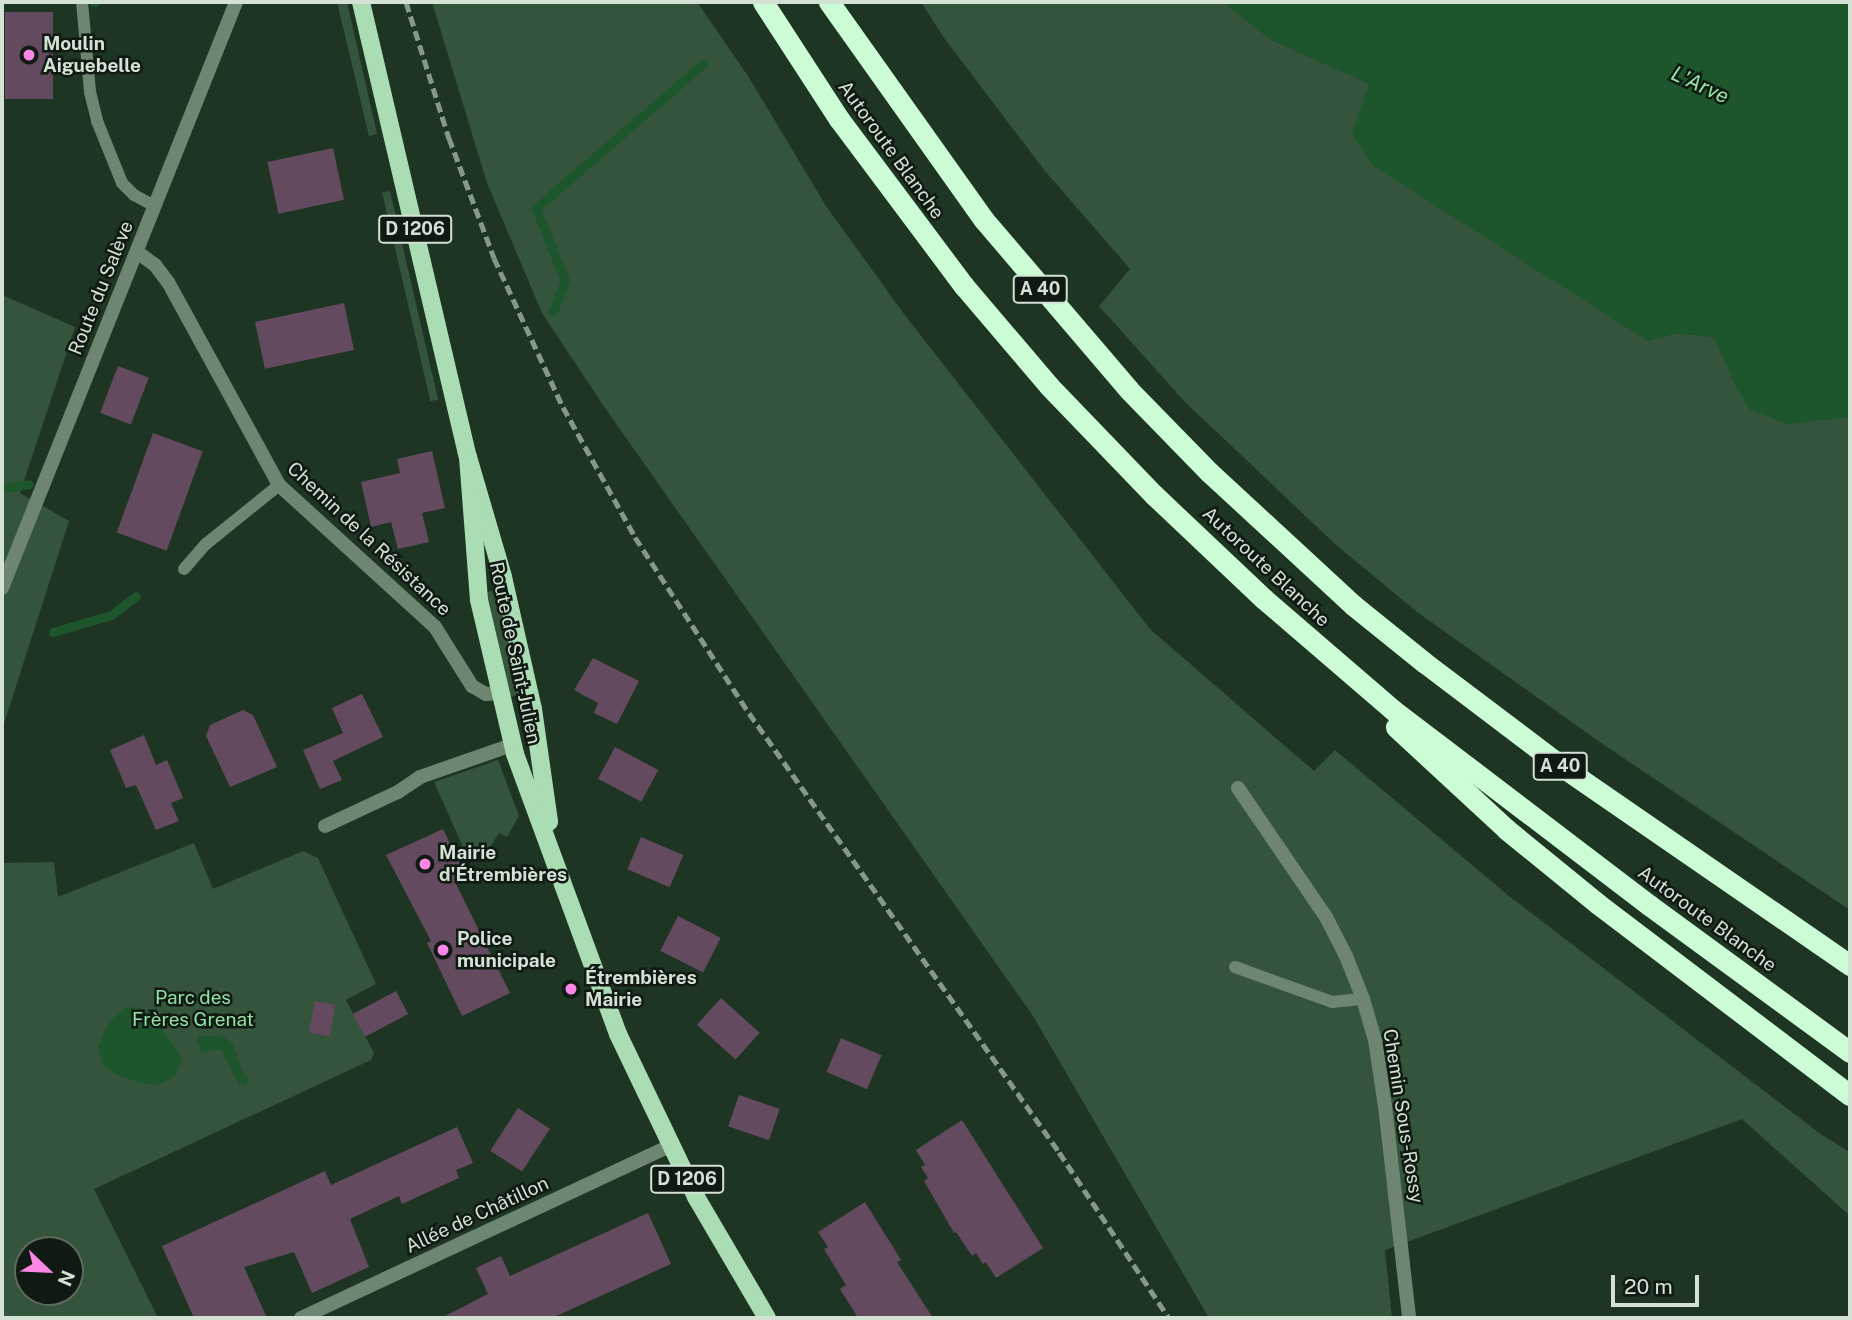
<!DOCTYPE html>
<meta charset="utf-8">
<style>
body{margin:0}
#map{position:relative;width:1852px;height:1320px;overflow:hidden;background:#1e3523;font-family:"Public Sans",sans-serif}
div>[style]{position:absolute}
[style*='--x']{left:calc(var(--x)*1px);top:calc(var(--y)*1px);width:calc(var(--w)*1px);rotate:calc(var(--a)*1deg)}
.green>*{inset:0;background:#34543b;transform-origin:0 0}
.water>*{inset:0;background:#1d562d}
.stream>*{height:9px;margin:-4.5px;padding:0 4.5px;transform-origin:4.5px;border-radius:4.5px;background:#1d562d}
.building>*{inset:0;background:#634a5e;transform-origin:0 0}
.service>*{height:12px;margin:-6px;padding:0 6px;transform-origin:6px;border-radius:6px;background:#6e8572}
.minor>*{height:14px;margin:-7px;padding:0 7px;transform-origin:7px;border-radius:7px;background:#6e8572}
.tertiary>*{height:14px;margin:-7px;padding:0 7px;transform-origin:7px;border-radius:7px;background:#6e8572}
.primary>*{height:18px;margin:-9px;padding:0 9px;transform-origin:9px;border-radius:9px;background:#abddb4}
.motorway>*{height:21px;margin:-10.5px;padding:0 10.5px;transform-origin:10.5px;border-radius:10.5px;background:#ccfcd5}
.rail>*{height:5px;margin-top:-2.5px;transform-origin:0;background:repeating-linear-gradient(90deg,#869989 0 10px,transparent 0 15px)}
.dots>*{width:19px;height:19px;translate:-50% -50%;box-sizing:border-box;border:4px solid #101a12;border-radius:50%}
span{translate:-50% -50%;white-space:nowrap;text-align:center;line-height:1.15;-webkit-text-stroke:5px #101a12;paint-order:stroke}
.shield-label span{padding:2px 5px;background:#101a12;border:2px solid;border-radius:5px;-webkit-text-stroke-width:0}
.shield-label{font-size:18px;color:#d3e2d5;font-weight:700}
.poi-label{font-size:19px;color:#d3e2d5;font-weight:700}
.left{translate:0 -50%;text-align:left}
.street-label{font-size:19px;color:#d3e2d5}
.park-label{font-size:19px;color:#91e3a3}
.water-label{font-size:21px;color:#94e6a6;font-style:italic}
.frame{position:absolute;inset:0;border:4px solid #d3e2d5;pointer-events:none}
.north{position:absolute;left:14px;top:1236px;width:70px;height:70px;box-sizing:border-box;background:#101a12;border:2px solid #5e6a60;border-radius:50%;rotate:113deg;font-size:19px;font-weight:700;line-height:28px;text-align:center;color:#d3e2d5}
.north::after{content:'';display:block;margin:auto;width:24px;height:32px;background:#fa87e6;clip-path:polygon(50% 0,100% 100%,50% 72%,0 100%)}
.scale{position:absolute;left:1611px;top:1275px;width:88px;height:32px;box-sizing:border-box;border:4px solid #d3e2d5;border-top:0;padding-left:9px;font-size:21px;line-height:24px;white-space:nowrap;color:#d3e2d5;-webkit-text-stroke:5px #101a12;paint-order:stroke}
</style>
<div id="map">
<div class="green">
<div style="clip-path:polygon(337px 2px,347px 2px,377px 134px,369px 136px)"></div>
<div style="clip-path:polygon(432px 2px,697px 2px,748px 76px,826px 206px,904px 314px,1150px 629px,1314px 771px,1335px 750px,1509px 896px,1822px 1135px,1850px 1152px,1850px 1216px,1742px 1119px,1385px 1250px,1392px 1318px,1209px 1318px,1033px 1016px,605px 408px,542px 313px,487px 183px)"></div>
<div style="clip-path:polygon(921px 2px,1223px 2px,1272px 40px,1370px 84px,1353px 134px,1648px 341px,1675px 333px,1715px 337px,1737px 389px,1837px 416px,1850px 417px,1850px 910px,1604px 745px,1417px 612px,1335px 544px,1185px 402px,1099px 306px,1130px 269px,1045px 171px,944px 38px)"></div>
<div style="left:390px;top:191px;width:214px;height:8px;rotate:77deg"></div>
<div style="clip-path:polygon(2px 295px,75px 327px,20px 493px,69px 521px,2px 730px)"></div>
<div style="left:497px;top:590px;width:107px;height:11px;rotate:78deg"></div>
<div style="clip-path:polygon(498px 760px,519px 816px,507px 837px,499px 833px,487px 852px,481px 849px,475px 859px,466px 854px,434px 782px)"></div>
<div style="clip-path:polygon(evenodd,194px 843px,213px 889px,303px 851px,318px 858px,376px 984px,346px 1000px,374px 1053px,371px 1060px,94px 1189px,158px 1318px,2px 1318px,2px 863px,54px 862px,58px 897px,194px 843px,28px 1250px,70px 1250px,70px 1292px,28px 1292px,28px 1250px)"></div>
</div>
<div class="water">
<div style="clip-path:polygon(1223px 2px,1850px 2px,1850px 417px,1788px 424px,1749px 409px,1737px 389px,1714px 337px,1675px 333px,1648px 341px,1372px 165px,1352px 134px,1369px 84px,1272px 40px)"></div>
<div style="clip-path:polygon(138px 1007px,151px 1013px,183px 1059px,175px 1076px,159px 1085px,140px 1083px,115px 1074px,103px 1065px,98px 1047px,109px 1022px,126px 1008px)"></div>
<div style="clip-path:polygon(207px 1036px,224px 1037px,233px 1044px,243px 1074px,249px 1079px,245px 1086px,238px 1083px,221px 1049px,202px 1052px,197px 1042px,199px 1037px)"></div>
</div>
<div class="stream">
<div style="--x:94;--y:2;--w:1;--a:0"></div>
<div style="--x:553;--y:311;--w:32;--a:-68"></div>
<div style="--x:565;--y:281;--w:79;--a:-111.7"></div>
<div style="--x:536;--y:208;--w:221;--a:-40.8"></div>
<div style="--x:2;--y:488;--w:27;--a:-8"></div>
<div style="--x:53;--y:632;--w:60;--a:-16.3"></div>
<div style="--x:111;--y:615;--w:31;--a:-37"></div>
</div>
<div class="building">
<div style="left:5px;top:12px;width:48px;height:87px"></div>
<div style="left:333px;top:148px;width:53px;height:67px;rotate:78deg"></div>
<div style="left:344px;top:303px;width:48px;height:91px;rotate:78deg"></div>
<div style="left:118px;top:366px;width:33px;height:50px;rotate:21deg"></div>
<div style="left:153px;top:433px;width:53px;height:106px;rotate:20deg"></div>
<div style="clip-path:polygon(432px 451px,445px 508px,422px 513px,429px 542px,398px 549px,391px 522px,371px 527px,361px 482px,400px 473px,397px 459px)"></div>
<div style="clip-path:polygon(593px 658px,639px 681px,617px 724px,594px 713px,598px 703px,574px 690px)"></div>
<div style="clip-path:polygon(362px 694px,383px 737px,333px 761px,342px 780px,320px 789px,303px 750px,343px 733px,332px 708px)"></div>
<div style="clip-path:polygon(243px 710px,253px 715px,277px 767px,230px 787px,206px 736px,210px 725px)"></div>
<div style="clip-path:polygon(144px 735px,156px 765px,167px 760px,183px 798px,171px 803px,179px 821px,156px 830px,136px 785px,126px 788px,110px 750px)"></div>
<div style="left:615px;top:747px;width:49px;height:36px;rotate:28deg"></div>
<div style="clip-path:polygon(443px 829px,466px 877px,455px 882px,510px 993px,462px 1016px,427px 943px,431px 941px,386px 855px)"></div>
<div style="left:641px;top:837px;width:46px;height:35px;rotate:23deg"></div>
<div style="left:678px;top:916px;width:48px;height:39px;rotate:27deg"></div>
<div style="left:396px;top:991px;width:26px;height:49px;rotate:62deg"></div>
<div style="left:721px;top:998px;width:52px;height:36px;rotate:42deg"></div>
<div style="left:315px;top:1001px;width:21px;height:32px;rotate:11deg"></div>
<div style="left:841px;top:1038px;width:44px;height:37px;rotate:23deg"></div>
<div style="left:739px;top:1095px;width:43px;height:33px;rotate:19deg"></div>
<div style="left:518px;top:1108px;width:38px;height:51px;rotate:33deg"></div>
<div style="clip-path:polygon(962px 1120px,1043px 1248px,996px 1278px,986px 1262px,983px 1264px,976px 1253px,972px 1256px,956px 1232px,954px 1233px,924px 1181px,928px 1178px,921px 1167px,925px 1165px,916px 1150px)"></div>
<div style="clip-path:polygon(457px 1127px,473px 1163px,456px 1170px,459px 1178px,402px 1204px,399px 1196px,350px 1219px,369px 1267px,312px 1293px,294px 1252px,244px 1267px,267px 1318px,194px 1318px,162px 1246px,325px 1171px,331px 1185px)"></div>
<div style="clip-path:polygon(865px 1202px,901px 1260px,897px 1262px,933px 1318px,858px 1318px,840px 1289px,846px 1285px,824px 1249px,828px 1247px,818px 1232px)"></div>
<div style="clip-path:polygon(648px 1213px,671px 1264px,552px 1318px,441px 1318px,488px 1294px,476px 1268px,501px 1256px,510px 1276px)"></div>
</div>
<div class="service">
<div style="--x:82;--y:2;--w:90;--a:84.9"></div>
<div style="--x:90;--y:92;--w:30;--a:76"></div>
<div style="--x:97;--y:121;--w:67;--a:68"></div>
<div style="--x:122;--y:183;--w:17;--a:45"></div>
<div style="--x:134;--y:195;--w:24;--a:28"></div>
<div style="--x:184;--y:569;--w:33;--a:-49"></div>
<div style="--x:206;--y:544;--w:94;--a:-38.9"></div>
<div style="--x:1235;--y:967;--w:103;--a:19.8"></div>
<div style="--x:1332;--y:1002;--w:31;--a:-6"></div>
</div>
<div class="minor">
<div style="--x:137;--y:252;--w:22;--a:36"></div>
<div style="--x:155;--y:265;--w:21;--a:53"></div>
<div style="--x:168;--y:282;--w:231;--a:61.3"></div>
<div style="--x:279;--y:485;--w:211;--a:42.3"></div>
<div style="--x:435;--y:627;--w:70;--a:57.9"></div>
<div style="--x:472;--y:686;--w:16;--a:30"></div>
<div style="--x:486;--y:694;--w:14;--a:-4"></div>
<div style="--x:1238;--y:788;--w:156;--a:55.7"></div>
<div style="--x:1326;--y:917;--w:44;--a:62.9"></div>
<div style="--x:1346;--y:956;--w:46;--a:68.4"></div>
<div style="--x:1363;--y:999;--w:43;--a:73.7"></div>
<div style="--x:1375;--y:1040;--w:67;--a:81.4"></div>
<div style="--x:1385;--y:1106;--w:213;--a:83.5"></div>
<div style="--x:325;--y:826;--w:81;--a:-25"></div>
<div style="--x:398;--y:792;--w:27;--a:-34"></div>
<div style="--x:420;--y:777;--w:97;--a:-19.2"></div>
<div style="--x:301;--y:1318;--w:407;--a:-25"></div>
</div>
<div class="tertiary">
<div style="--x:2;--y:588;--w:631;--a:-68.23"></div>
</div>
<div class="primary">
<div style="--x:361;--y:2;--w:467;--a:76.8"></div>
<div style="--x:468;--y:457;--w:125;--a:73.7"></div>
<div style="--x:503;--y:577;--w:135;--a:77.2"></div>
<div style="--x:533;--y:709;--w:114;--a:81.9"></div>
<div style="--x:468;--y:457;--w:143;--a:85.6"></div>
<div style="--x:479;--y:600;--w:158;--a:76.8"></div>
<div style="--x:515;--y:754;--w:298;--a:69.8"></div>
<div style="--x:618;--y:1034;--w:181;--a:64.4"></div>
<div style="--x:696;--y:1197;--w:140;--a:59.6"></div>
</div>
<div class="motorway">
<div style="--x:763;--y:2;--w:140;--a:57"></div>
<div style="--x:839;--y:119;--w:209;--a:53.2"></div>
<div style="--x:964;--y:286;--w:131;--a:49.6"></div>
<div style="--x:1049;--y:386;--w:151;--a:46.1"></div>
<div style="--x:1154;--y:495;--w:151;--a:43.4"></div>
<div style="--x:1264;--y:599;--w:170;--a:40.7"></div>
<div style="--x:1393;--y:710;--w:322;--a:37.3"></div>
<div style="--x:1649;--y:905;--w:249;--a:36.2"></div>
<div style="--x:829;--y:2;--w:267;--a:54.6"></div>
<div style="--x:984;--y:220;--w:223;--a:49.5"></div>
<div style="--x:1129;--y:390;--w:115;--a:45.7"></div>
<div style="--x:1209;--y:472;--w:196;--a:42.7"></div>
<div style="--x:1353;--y:605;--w:92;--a:38.9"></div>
<div style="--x:1425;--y:663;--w:166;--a:37.1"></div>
<div style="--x:1557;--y:763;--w:356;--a:34.6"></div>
<div style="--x:1396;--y:727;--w:150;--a:42.8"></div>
<div style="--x:1506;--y:829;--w:119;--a:39.2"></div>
<div style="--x:1598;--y:904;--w:316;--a:37.2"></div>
</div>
<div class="rail">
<div style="--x:406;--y:2;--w:143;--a:72.5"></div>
<div style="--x:449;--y:138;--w:128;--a:69.4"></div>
<div style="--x:494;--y:258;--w:164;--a:65.2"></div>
<div style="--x:563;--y:407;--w:149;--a:61"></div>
<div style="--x:635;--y:537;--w:210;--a:57.1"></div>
<div style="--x:749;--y:713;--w:537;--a:54.77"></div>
<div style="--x:1059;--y:1152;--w:199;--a:56.5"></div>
</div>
<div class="dots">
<div style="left:29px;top:55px;background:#fa87e6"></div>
<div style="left:425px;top:864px;background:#fa87e6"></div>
<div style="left:443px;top:950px;background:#fa87e6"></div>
<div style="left:571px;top:989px;background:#fa87e6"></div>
</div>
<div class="shield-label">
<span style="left:415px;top:229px">D 1206</span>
<span style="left:1040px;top:289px">A 40</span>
<span style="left:1560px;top:766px">A 40</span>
<span style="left:687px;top:1179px">D 1206</span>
</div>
<div class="poi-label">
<span class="left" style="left:43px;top:55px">Moulin<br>Aiguebelle</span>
<span class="left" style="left:439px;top:864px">Mairie<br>d'Étrembières</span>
<span class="left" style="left:457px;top:950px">Police<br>municipale</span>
<span class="left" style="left:585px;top:989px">Étrembières<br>Mairie</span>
</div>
<div class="street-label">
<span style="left:891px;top:150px;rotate:54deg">Autoroute Blanche</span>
<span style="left:101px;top:288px;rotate:-68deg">Route du Salève</span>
<span style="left:369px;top:539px;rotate:43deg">Chemin de la Résistance</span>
<span style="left:1266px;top:567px;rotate:43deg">Autoroute Blanche</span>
<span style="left:515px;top:653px;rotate:78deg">Route de Saint-Julien</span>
<span style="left:1707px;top:919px;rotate:36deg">Autoroute Blanche</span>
<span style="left:1403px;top:1116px;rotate:81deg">Chemin Sous-Rossy</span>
<span style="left:477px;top:1215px;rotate:-25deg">Allée de Châtillon</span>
</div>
<div class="park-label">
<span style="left:193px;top:1009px">Parc des<br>Frères Grenat</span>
</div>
<div class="water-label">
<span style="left:1700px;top:85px;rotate:25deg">L'Arve</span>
</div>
<div class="frame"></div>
<div class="north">N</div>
<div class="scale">20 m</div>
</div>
